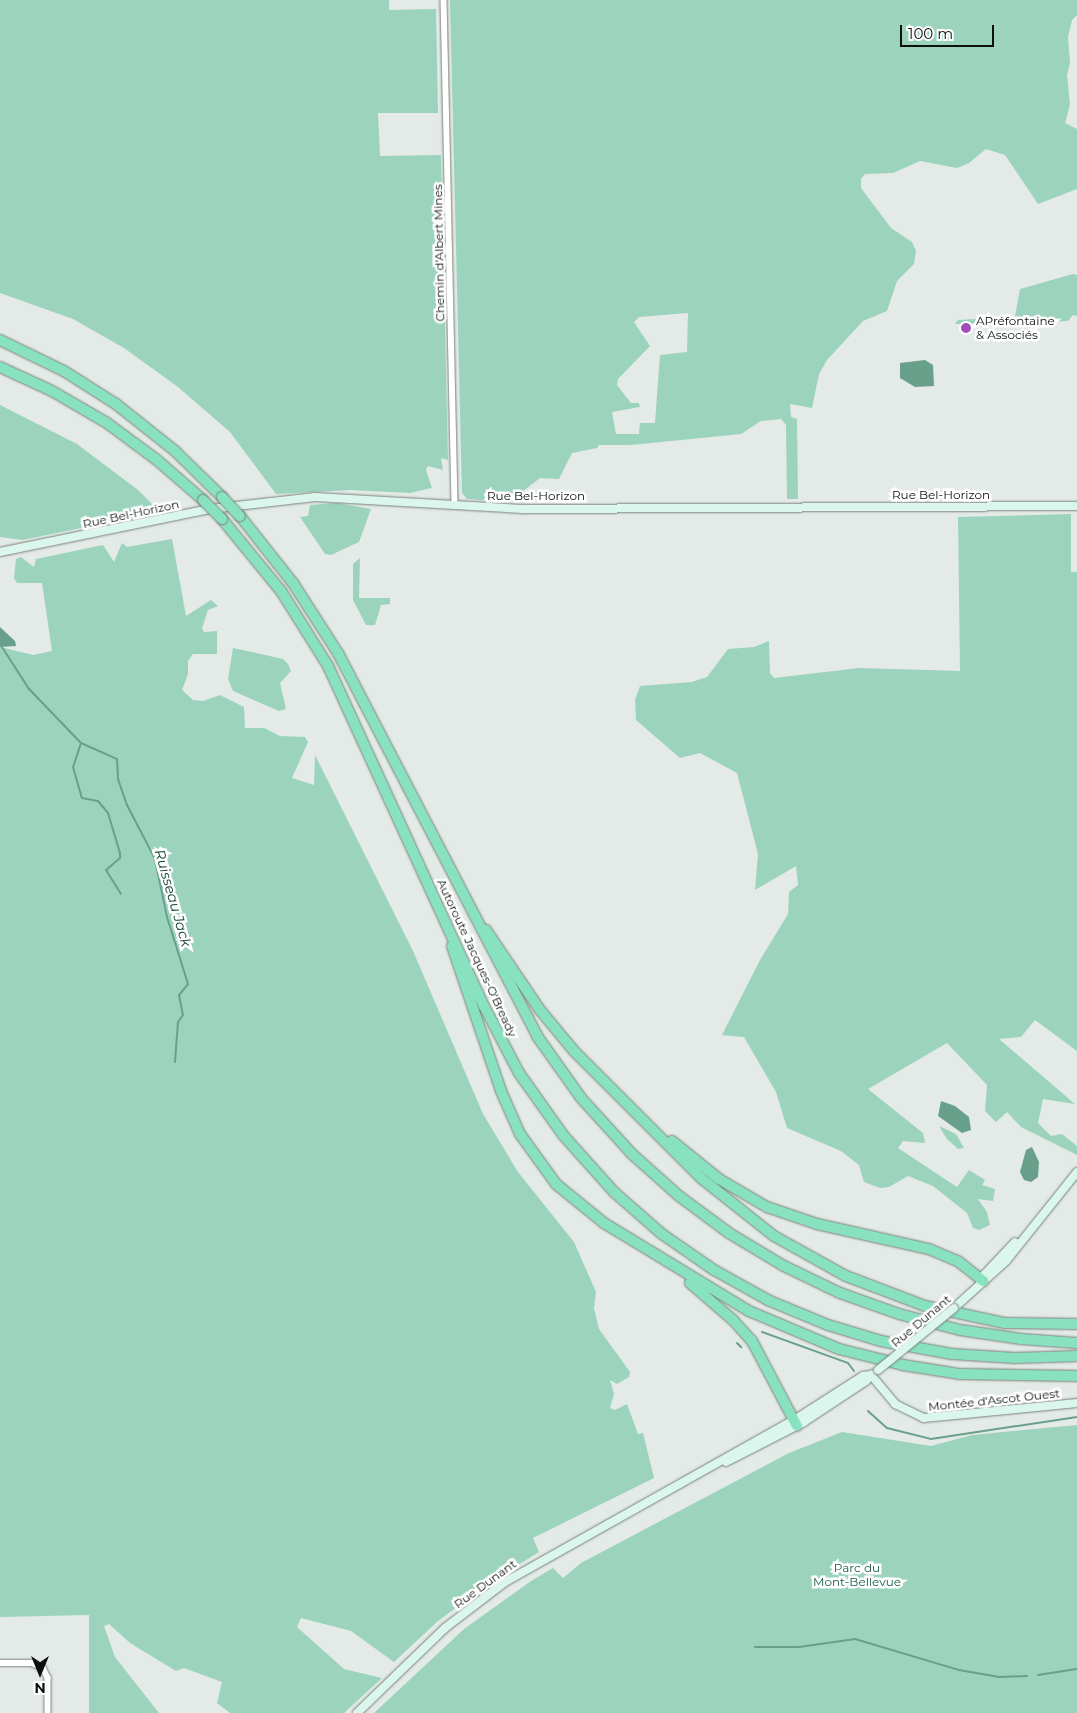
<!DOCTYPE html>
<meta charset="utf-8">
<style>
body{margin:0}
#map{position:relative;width:1077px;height:1713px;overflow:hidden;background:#e3eae7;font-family:Montserrat,sans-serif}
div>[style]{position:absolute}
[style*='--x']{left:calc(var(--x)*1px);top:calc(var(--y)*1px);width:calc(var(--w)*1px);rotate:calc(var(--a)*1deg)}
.green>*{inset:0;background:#9cd3bd}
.water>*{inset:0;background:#69a08b}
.stream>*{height:2px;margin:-1px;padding:0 1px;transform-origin:1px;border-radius:1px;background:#69a08b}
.roads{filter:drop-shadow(0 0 1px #7a807d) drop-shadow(0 0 1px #7a807d)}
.street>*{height:5.5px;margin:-2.75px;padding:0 2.75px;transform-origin:2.75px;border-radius:2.75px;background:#fff}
.secondary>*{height:8px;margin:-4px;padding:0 4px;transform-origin:4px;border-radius:4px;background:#dbf6ec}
.highway>*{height:10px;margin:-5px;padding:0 5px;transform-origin:5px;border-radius:5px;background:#88e2c0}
.bridges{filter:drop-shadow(0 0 1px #7a807d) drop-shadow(0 0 1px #7a807d)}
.secondary-bridge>*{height:8px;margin:-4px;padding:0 4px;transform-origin:4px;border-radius:4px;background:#dbf6ec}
.highway-bridge>*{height:10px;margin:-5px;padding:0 5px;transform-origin:5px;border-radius:5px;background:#88e2c0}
.dots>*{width:14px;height:14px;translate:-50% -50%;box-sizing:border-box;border:2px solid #fff;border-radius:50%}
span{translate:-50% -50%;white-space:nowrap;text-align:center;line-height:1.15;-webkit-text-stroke:5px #fff;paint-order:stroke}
.street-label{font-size:12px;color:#0e1110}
.poi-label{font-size:12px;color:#0e1110}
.left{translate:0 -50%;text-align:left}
.park-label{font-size:12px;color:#165d47}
.water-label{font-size:14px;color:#0b3c2d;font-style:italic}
.north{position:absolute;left:15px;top:1648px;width:50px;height:50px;-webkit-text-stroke:4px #fff;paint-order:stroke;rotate:180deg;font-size:14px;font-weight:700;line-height:20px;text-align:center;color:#0e1110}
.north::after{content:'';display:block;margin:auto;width:18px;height:22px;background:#0e1110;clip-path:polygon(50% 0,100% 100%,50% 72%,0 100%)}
.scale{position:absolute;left:900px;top:25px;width:94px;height:22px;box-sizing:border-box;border:2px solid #0e1110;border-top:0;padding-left:6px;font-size:15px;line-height:18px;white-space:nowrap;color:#0e1110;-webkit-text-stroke:4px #fff;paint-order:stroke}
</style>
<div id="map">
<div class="green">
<div style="clip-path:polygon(0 0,389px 0,389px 10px,436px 9px,438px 113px,378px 113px,380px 156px,441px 155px,448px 460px,441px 458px,443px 470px,428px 466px,426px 470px,432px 488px,410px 493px,350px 490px,276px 494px,230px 432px,178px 387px,124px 348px,73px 319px,0 293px)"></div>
<div style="clip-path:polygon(evenodd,450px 0,1077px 0,1077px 15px,1072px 20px,1068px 37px,1070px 63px,1067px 75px,1070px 104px,1065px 123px,1077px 129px,1077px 189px,1038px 204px,1005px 155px,986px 149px,969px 163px,957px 168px,920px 161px,893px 173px,865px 174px,861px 179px,861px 188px,891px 228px,912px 242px,916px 251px,914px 264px,897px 281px,887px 311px,863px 321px,827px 360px,819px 374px,812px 408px,790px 404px,791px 417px,797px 419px,798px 499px,787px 499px,786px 425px,781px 419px,761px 421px,741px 434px,631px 445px,599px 445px,597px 448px,572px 453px,559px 479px,540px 478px,509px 502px,467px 499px,462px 493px,450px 0,688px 313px,687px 352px,660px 355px,655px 423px,640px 423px,639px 434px,616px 434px,612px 412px,640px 407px,639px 403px,631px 403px,617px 385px,618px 379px,650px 346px,634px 322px,639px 317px,688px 313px)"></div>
<div style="clip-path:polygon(1073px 274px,1077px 275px,1077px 316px,1073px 315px,1068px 321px,955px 324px,958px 320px,1015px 317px,1020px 289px)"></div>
<div style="clip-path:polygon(0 405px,77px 444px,138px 490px,160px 512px,22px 540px,0 537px)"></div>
<div style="clip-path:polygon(337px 503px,371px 509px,359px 542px,331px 555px,325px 554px,300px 517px,308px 516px,310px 505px)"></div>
<div style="clip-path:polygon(1071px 514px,1071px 572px,1077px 572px,1077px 1051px,1035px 1020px,1021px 1037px,999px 1039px,1075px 1104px,1043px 1099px,1038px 1123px,1051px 1136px,1062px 1134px,1077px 1146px,1077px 1155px,1021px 1127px,1007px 1112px,996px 1122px,985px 1111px,987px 1085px,947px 1043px,868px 1089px,923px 1133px,925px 1143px,903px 1141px,898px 1148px,957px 1187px,969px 1170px,985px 1180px,982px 1185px,995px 1189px,993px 1201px,978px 1199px,987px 1212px,990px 1225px,979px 1230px,973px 1228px,967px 1213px,933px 1186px,908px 1176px,889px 1187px,880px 1188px,864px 1182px,859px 1165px,841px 1151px,787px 1128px,776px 1092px,744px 1037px,722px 1035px,760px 960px,788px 914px,789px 892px,798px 885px,796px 866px,755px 890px,758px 854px,737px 773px,700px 753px,680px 758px,636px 720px,635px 700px,640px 686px,692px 682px,707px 677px,728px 649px,754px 647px,769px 641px,770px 673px,774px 678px,859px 668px,960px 671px,958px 517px)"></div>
<div style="clip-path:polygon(172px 539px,186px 616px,211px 600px,218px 606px,208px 610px,202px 628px,204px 632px,217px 631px,217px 654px,193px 654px,188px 661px,188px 674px,182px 690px,193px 700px,203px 701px,220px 695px,244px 707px,245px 728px,264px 728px,280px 736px,305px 737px,308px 742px,292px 778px,314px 785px,315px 755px,413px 951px,483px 1114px,518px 1172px,574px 1242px,596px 1292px,594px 1308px,599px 1329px,630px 1372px,629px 1377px,617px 1384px,610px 1380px,614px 1394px,610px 1408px,615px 1410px,627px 1404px,638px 1434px,643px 1433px,654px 1478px,533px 1538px,539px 1552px,494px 1580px,438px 1621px,394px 1662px,351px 1631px,301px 1618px,297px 1627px,344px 1669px,382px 1678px,344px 1713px,230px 1713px,217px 1703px,222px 1682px,184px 1668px,176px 1671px,130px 1643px,109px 1624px,104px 1626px,115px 1657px,159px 1713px,89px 1713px,89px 1615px,0 1617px,0 647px,33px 655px,52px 651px,42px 583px,17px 583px,14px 578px,16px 559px,21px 557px,34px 567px,36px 559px,103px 545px,114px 562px,122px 543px,127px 547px)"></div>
<div style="clip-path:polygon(360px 558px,359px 598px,390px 598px,390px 604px,381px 605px,375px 625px,366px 625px,353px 600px,353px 564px)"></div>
<div style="clip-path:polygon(233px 648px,283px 659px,288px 664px,291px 671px,280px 683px,286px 709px,279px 711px,233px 691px,228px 679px)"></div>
<div style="clip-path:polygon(939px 1126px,956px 1134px,964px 1148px,958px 1149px,947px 1139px)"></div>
<div style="clip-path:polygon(1077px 1425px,1077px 1713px,374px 1713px,464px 1629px,531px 1581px,553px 1568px,563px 1578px,581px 1563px,789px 1453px,842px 1432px,931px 1446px,972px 1435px)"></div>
</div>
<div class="water">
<div style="clip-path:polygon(925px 360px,933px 365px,934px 386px,915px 387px,900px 378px,900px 363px)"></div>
<div style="clip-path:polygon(0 627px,15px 641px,16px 646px,0 647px)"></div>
<div style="clip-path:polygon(941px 1101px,955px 1106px,969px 1117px,971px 1130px,962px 1133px,938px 1116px)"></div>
<div style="clip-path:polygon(1032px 1147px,1039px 1162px,1038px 1177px,1031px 1182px,1024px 1180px,1020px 1172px,1026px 1150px)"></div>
</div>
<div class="stream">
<div style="--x:0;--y:644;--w:54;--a:57.2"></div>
<div style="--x:29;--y:689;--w:75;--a:46.1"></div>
<div style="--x:81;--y:743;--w:39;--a:24"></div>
<div style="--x:117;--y:759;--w:20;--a:87"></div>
<div style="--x:118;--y:779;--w:28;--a:71"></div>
<div style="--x:127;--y:805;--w:61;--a:62.6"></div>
<div style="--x:155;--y:859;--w:59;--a:78.3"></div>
<div style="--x:167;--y:917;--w:70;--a:72.6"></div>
<div style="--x:188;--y:984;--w:14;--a:129"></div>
<div style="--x:179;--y:995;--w:20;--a:79"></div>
<div style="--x:183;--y:1015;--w:9;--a:126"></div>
<div style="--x:178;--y:1022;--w:40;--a:94.3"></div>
<div style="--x:81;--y:743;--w:25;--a:108"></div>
<div style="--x:73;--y:767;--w:32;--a:74"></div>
<div style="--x:82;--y:798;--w:16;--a:11"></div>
<div style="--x:98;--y:801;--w:16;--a:50"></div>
<div style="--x:108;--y:813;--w:42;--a:73.3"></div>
<div style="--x:120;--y:853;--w:5;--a:90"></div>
<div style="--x:120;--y:858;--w:18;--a:139"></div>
<div style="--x:106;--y:870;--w:28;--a:58"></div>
<div style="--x:762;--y:1332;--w:91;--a:19.8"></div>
<div style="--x:848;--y:1363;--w:10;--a:53"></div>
<div style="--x:737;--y:1343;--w:6;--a:45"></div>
<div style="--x:868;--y:1411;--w:25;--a:42"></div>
<div style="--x:887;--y:1428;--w:45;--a:14"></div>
<div style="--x:931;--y:1439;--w:148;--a:-8.6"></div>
<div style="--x:755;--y:1647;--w:44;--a:0"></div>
<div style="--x:799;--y:1647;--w:57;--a:-8.1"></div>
<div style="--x:855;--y:1639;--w:109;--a:16.6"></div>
<div style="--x:959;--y:1670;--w:41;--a:9.9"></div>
<div style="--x:999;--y:1677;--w:28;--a:-2"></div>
<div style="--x:1038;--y:1675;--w:39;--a:-9"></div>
</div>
<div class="roads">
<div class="street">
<div style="--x:444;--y:0;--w:506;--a:88.75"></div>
<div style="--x:0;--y:1663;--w:32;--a:0"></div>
<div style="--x:32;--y:1663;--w:12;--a:24"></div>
<div style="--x:43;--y:1668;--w:11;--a:63"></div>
<div style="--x:48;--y:1678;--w:35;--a:90"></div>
</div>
<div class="secondary">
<div style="--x:0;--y:552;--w:214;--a:-11.6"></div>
<div style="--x:210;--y:509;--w:106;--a:-6.5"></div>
<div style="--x:315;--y:497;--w:211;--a:3.3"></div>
<div style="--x:526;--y:509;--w:551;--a:-0.31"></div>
<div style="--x:983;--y:1281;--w:6;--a:-81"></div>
<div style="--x:984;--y:1275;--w:45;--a:-46.8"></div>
<div style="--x:954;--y:1308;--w:70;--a:-42.1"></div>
<div style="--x:1006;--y:1261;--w:114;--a:-51.4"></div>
<div style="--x:871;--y:1375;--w:38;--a:50"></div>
<div style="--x:895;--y:1404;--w:32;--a:26"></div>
<div style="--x:924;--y:1418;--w:154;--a:-5.6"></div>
<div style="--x:726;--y:1462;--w:88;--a:-27.1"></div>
<div style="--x:804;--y:1422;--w:74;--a:-33.5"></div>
<div style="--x:866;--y:1381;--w:9;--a:-49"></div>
<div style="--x:357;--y:1713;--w:122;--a:-44"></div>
<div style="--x:445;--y:1628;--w:76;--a:-37.5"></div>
<div style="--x:505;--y:1582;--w:331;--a:-29.3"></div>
<div style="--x:794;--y:1420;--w:82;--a:-32.5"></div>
<div style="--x:863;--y:1376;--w:8;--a:-7"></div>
</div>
<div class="highway">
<div style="--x:0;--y:340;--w:71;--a:25.8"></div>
<div style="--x:64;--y:371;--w:62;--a:32.4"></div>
<div style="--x:116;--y:404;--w:75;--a:38.5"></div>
<div style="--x:175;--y:451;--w:66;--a:44.4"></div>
<div style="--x:0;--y:367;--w:57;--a:24.8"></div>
<div style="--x:52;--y:391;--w:64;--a:30.2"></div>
<div style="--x:107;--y:423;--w:62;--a:36.5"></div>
<div style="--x:157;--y:460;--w:61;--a:41"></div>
<div style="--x:240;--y:516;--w:85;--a:51.7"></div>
<div style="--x:293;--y:583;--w:83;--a:57.3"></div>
<div style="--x:338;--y:653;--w:432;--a:62.5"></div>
<div style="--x:537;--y:1036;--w:76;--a:54.6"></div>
<div style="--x:581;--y:1098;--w:76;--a:47.7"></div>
<div style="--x:632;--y:1154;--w:63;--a:41.8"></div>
<div style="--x:679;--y:1196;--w:62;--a:36.5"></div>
<div style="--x:729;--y:1233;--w:64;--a:31"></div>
<div style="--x:784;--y:1266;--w:62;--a:25.7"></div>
<div style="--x:840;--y:1293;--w:63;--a:19.6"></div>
<div style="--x:899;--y:1314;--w:63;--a:14.7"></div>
<div style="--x:960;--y:1330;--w:62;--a:8.4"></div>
<div style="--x:1021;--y:1339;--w:56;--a:4.1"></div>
<div style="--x:222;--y:519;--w:93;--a:50.7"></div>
<div style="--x:281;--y:591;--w:89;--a:57.9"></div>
<div style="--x:328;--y:666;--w:374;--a:65.4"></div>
<div style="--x:484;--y:1006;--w:76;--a:62.4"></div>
<div style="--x:519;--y:1073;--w:76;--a:54.6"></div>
<div style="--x:563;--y:1135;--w:76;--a:48.2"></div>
<div style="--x:614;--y:1192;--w:64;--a:41.2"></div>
<div style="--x:662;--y:1234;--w:63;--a:34.7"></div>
<div style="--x:714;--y:1270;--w:64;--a:29"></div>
<div style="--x:770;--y:1301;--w:63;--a:22.5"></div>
<div style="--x:828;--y:1325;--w:55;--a:16.8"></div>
<div style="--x:881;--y:1341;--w:72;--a:10.4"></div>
<div style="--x:952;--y:1354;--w:63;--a:3.6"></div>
<div style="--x:1015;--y:1358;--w:62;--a:-1.8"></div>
<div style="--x:486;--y:930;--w:97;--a:56"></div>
<div style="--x:540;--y:1010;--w:53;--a:50.3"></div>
<div style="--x:574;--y:1051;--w:180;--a:45"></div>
<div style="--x:701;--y:1178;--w:93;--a:38.5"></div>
<div style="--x:774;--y:1236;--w:82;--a:29.1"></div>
<div style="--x:846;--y:1276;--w:85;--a:20.8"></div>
<div style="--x:925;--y:1306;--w:82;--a:12"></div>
<div style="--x:1005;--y:1323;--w:72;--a:0.8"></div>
<div style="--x:452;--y:946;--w:153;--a:71.3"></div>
<div style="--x:501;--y:1091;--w:47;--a:66.2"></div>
<div style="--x:520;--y:1134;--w:62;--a:54.2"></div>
<div style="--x:556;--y:1184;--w:62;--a:39.1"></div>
<div style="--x:604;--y:1223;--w:170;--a:31.3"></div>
<div style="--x:749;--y:1311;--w:98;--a:22.9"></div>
<div style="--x:839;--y:1349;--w:66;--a:14"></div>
<div style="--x:903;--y:1365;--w:58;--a:9"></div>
<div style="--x:960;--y:1374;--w:117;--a:1"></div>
<div style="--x:672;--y:1141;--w:60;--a:39"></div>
<div style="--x:719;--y:1179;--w:56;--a:30.3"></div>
<div style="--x:767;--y:1207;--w:53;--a:18.8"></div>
<div style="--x:817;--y:1224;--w:115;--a:12.6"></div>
<div style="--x:929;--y:1249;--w:33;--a:23"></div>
<div style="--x:959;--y:1262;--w:31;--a:38"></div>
<div style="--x:690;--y:1283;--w:57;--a:40.7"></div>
<div style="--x:733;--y:1320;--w:28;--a:48"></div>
<div style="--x:752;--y:1341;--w:96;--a:62.1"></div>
</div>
</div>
<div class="bridges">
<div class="secondary-bridge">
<div style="--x:878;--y:1370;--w:98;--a:-39.2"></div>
</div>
<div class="highway-bridge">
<div style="--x:222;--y:497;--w:26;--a:47"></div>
<div style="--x:203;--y:500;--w:27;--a:45"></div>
</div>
</div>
<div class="dots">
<div style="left:966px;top:328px;background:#a24dbc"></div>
</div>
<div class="street-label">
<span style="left:439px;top:253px;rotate:-91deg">Chemin d'Albert Mines</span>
<span style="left:941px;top:495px">Rue Bel-Horizon</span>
<span style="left:536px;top:496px">Rue Bel-Horizon</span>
<span style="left:131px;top:514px;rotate:-12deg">Rue Bel-Horizon</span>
<span style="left:477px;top:958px;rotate:65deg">Autoroute Jacques-O'Bready</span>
<span style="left:921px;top:1321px;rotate:-40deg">Rue Dunant</span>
<span style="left:994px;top:1400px;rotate:-6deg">Montée d'Ascot Ouest</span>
<span style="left:485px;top:1584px;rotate:-36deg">Rue Dunant</span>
</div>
<div class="poi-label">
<span class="left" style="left:976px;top:328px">APréfontaine<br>&amp; Associés</span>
</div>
<div class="park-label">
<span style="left:857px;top:1575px">Parc du<br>Mont-Bellevue</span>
</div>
<div class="water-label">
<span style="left:173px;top:898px;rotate:74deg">Ruisseau Jack</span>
</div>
<div class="north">N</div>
<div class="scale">100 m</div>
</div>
